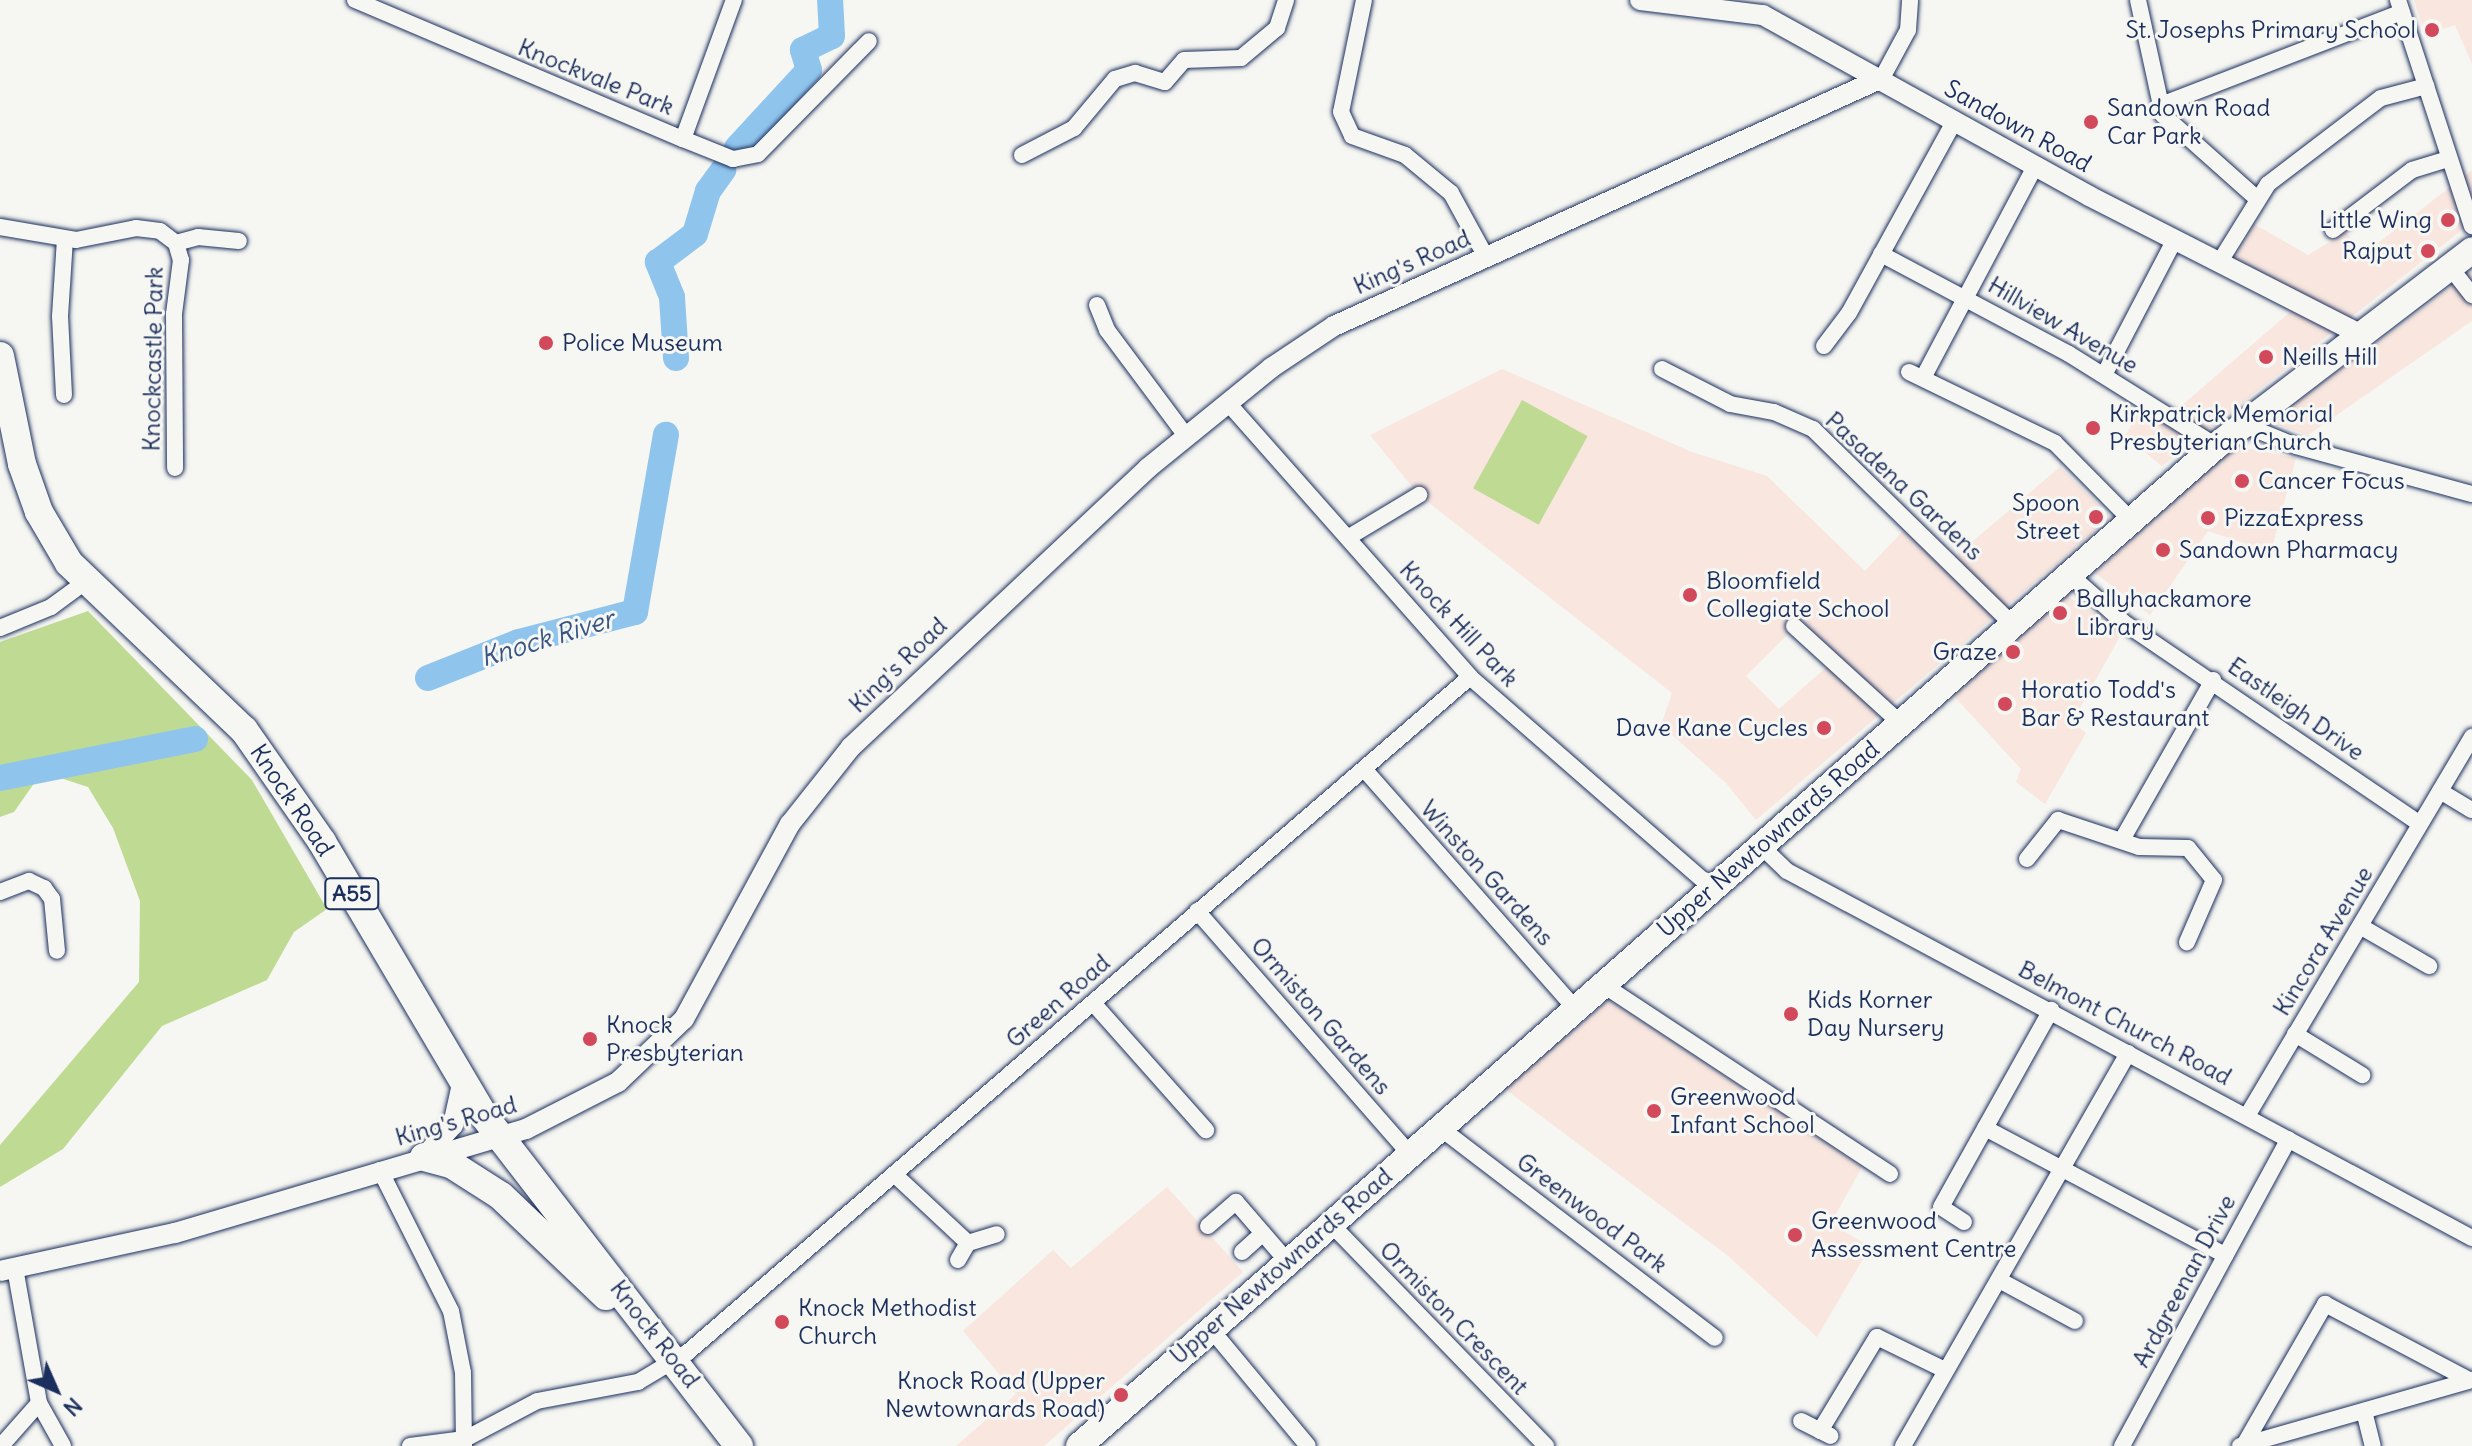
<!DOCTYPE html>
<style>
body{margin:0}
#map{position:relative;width:2472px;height:1446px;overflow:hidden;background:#f6f6f2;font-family:Delius,sans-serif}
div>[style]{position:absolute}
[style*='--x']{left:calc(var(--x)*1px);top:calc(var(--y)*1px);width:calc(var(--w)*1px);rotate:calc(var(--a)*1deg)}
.built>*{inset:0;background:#f8e6df}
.green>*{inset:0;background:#bfdb93;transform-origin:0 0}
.river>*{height:26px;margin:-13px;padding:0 13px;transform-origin:13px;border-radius:13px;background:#8fc5ed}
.roads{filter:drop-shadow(0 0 2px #1b2f5e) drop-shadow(0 0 2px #1b2f5e)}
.minor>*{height:16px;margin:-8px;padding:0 8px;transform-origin:8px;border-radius:8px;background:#f6f6f2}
.tertiary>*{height:20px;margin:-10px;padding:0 10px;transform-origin:10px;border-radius:10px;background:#f6f6f2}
.primary>*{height:26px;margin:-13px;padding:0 13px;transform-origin:13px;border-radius:13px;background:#f6f6f2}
.trunk>*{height:28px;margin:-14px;padding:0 14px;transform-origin:14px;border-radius:14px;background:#f6f6f2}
.dots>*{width:22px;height:22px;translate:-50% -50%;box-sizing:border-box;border:4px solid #f6f6f2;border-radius:50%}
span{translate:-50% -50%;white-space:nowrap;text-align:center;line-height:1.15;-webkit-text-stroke:6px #f6f6f2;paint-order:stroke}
.shield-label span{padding:2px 6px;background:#f6f6f2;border:2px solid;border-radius:6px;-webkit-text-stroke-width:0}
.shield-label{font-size:22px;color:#1b2f5e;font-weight:700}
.poi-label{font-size:24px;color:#1b2f5e}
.right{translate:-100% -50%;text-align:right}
.left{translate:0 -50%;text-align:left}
.street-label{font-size:24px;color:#1b2f5e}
.water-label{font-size:26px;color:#385482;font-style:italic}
.north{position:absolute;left:16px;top:1350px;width:80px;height:80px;-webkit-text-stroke:6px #f6f6f2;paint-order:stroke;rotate:135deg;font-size:22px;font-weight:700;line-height:32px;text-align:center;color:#1b2f5e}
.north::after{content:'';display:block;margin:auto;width:28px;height:36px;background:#1b2f5e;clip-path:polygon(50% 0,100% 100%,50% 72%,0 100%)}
</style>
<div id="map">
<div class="built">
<div style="clip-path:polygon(2414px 0,2472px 0,2472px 64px,2455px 25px,2425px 35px)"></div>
<div style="clip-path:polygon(2472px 170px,2472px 222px,2162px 466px,2125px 436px,2141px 409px,2166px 419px,2304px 300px,2234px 260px,2254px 224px,2308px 255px,2346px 232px,2364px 254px)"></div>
<div style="clip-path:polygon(2472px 271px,2472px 321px,2308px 435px,2270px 422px)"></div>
<div style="clip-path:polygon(evenodd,1502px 369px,1692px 452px,1767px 476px,1865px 571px,1903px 531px,1946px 564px,2060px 467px,2111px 517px,1756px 820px,1726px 783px,1661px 725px,1672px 693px,1419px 495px,1370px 435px,1502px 369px,1802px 620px,1838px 657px,1779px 709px,1746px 676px,1802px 620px)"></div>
<div style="clip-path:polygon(2235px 446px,2296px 458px,2271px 552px,2208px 531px,2150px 615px,2095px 573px)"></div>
<div style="clip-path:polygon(2067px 596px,2123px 631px,2072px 722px,2086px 733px,2045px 804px,2016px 782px,2021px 769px,1954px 696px)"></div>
<div style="clip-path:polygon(1609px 1000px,1862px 1167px,1831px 1223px,1870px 1247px,1817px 1337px,1727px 1255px,1505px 1089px)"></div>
<div style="clip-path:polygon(1167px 1187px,1243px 1272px,1044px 1446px,956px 1446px,1016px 1394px,963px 1331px,1053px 1250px,1071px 1268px)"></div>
</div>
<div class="green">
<div style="left:1522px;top:400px;width:75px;height:101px;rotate:29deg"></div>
<div style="clip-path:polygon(88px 611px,252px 780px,327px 909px,294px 932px,267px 980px,162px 1026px,63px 1149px,0 1187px,0 1145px,139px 982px,140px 901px,113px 828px,88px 787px,42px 772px,14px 812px,0 817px,0 642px)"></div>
</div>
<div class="river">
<div style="--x:737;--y:148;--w:106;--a:-47.3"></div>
<div style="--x:809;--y:70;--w:21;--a:-107"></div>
<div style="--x:803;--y:50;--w:32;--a:-26"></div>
<div style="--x:832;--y:36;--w:36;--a:-93"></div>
<div style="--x:676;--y:358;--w:61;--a:-93.8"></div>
<div style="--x:672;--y:297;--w:38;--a:-112"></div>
<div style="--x:658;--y:262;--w:46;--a:-37.1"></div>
<div style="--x:695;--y:234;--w:45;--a:-73.2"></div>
<div style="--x:708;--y:191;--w:26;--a:-54"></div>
<div style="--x:428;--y:678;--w:98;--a:-21.6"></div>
<div style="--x:519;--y:642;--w:120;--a:-14.5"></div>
<div style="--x:635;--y:612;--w:180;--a:-80.1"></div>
<div style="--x:0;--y:778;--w:199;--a:-11.3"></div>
</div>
<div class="roads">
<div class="minor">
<div style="--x:355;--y:0;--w:356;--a:23"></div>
<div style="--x:683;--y:139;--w:148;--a:-69.9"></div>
<div style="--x:1364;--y:0;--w:114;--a:101.6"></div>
<div style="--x:1341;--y:112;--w:26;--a:65"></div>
<div style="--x:1352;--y:136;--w:56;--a:19.7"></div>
<div style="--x:1405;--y:155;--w:60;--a:39.6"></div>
<div style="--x:1451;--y:193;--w:73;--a:61.3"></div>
<div style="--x:2138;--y:0;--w:118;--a:77.7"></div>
<div style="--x:2163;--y:115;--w:123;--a:41.7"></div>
<div style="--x:2398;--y:0;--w:238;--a:71.9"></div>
<div style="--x:1882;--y:78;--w:55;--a:-61.6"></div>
<div style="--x:1908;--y:30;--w:30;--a:-86"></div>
<div style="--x:2161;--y:105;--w:258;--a:-21.1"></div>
<div style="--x:683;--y:139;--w:54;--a:21.8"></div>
<div style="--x:733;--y:159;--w:25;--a:-11"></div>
<div style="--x:758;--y:154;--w:158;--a:-45.5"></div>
<div style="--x:1022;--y:155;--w:59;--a:-27.4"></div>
<div style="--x:1074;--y:128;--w:64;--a:-50.1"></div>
<div style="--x:1115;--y:79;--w:21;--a:-17"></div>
<div style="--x:1135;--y:73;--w:31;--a:17"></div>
<div style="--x:1165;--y:82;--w:29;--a:-49"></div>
<div style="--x:1184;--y:60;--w:57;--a:-2"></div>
<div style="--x:1241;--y:58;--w:47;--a:-39.8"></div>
<div style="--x:1277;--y:28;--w:29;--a:-72"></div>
<div style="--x:0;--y:227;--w:77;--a:9.7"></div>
<div style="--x:76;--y:240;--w:61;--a:-11.3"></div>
<div style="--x:136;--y:228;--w:24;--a:7"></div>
<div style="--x:160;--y:231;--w:20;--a:37"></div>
<div style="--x:176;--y:243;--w:18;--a:74"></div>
<div style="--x:181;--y:260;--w:54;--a:97.4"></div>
<div style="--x:174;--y:314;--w:154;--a:89.6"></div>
<div style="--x:2333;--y:230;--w:99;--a:-37.2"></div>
<div style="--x:2412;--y:170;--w:39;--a:-17"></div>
<div style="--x:176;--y:243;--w:23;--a:-15"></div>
<div style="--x:198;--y:237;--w:41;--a:5.6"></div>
<div style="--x:1881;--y:254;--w:213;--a:28"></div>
<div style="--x:2069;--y:354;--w:173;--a:32"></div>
<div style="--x:2219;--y:263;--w:93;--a:-58.2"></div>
<div style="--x:2268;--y:184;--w:142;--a:-37.3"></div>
<div style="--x:2381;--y:98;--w:47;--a:-14.9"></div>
<div style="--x:2450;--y:267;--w:36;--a:52"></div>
<div style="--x:1097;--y:305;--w:27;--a:68"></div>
<div style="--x:1107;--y:330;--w:132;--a:53.3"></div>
<div style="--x:1824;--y:346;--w:41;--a:-52.9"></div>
<div style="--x:1849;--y:313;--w:218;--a:-61.2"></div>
<div style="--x:1662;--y:369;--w:76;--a:27.2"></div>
<div style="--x:1730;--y:404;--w:45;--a:10.3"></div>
<div style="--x:1774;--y:412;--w:43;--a:23.6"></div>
<div style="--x:1813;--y:429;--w:279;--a:44.4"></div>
<div style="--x:1909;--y:372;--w:162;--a:25.9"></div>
<div style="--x:2055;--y:443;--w:108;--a:45.4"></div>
<div style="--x:2104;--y:375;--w:153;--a:-62.4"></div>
<div style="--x:1923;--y:378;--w:241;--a:-62.1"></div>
<div style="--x:64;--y:395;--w:79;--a:-92.9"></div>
<div style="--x:60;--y:316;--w:77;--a:-86.3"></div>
<div style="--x:1228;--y:403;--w:366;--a:48.5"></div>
<div style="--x:1470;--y:677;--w:321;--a:41.1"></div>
<div style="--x:2242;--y:424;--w:58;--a:22.2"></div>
<div style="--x:2296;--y:446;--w:182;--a:15.3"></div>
<div style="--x:1349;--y:537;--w:82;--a:-31"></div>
<div style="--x:2069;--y:574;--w:72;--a:41.6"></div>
<div style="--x:2123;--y:622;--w:359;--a:34.2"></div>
<div style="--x:1794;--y:626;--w:142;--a:42.4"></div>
<div style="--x:0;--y:628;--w:55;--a:-22.4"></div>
<div style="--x:51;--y:607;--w:42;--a:-36.3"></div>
<div style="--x:1364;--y:769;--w:319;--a:48.6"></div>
<div style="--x:2440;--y:791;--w:37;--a:31"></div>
<div style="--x:2123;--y:838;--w:182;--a:-60.3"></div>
<div style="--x:1760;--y:845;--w:37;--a:44"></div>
<div style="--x:1787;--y:871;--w:777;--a:28.18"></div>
<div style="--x:2027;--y:859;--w:50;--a:-51.5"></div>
<div style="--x:2058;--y:820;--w:85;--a:18.4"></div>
<div style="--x:2139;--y:847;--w:49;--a:1.2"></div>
<div style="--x:2188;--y:848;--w:41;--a:50.9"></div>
<div style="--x:2214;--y:880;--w:68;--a:113.5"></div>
<div style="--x:0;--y:892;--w:31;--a:-21"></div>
<div style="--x:29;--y:881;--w:17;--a:25"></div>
<div style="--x:44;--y:888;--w:14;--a:54"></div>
<div style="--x:52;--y:899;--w:52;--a:84.5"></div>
<div style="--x:1197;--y:911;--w:322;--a:48.8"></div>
<div style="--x:2360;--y:926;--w:80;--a:30.1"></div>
<div style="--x:1602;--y:984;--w:345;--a:33.4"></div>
<div style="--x:1094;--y:1004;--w:169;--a:48.4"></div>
<div style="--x:2295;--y:1034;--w:79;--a:31.5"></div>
<div style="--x:2247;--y:1116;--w:441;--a:-59.3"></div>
<div style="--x:1439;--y:1127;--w:347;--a:37.4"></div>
<div style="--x:1985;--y:1128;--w:272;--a:27.9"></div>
<div style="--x:380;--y:1170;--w:158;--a:63.3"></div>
<div style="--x:451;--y:1311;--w:63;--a:79"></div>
<div style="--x:463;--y:1373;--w:73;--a:89.2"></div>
<div style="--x:894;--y:1174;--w:101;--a:43"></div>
<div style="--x:1329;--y:1222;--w:312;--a:45.9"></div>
<div style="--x:1964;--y:1222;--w:27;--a:-147"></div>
<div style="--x:1941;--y:1207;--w:226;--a:-60.8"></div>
<div style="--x:1208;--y:1226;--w:37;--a:-41"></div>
<div style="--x:1236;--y:1202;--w:77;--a:49.2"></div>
<div style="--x:1242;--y:1252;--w:28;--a:-42"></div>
<div style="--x:958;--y:1260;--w:20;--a:-60"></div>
<div style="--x:968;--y:1243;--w:30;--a:-17"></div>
<div style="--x:15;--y:1268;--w:137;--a:79.9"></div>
<div style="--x:39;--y:1403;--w:49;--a:60.8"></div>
<div style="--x:2001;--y:1281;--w:84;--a:28.4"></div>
<div style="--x:1210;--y:1328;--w:153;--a:50.3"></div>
<div style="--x:2364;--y:1411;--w:36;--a:76"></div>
<div style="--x:1801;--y:1421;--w:33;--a:27"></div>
<div style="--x:1820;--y:1431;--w:110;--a:-58.8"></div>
<div style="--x:1877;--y:1337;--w:76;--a:25.9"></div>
<div style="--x:2244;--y:1445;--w:163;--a:-60.1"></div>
<div style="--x:2325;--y:1304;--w:163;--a:27.8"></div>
<div style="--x:1;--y:1446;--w:57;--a:-48.5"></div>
<div style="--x:410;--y:1446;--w:55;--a:-7.3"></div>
<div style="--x:465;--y:1439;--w:81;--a:-27.8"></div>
<div style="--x:537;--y:1401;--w:103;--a:-10.7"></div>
<div style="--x:638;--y:1382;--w:58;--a:-31"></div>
<div style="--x:688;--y:1352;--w:1033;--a:-40.8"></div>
<div style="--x:1903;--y:1446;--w:453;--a:-60.2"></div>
<div style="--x:2122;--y:1446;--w:349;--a:-61.5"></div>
<div style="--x:2240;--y:1446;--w:241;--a:-15.9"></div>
</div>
<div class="tertiary">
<div style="--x:1640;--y:0;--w:124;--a:7"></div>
<div style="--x:1763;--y:15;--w:373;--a:29"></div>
<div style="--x:2089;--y:196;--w:304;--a:27"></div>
<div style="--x:424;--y:1157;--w:43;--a:-47.8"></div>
<div style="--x:453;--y:1125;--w:42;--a:-77.6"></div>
<div style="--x:0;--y:1271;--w:179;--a:-12.3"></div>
<div style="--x:175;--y:1233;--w:366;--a:-16.5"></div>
<div style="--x:526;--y:1129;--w:103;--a:-27.1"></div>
<div style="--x:618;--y:1082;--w:91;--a:-43.7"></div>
<div style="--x:684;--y:1019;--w:222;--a:-61.5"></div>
<div style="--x:790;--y:824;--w:98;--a:-51.6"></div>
<div style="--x:851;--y:747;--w:407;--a:-43.2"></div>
<div style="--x:1148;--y:468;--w:159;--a:-39.1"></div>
<div style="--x:1271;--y:368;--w:76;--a:-33.7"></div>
<div style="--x:1334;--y:326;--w:602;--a:-24.35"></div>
</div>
<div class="primary">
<div style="--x:1079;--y:1446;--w:1514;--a:-41.33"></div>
<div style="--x:2216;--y:446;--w:322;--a:-37.4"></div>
</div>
<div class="trunk">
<div style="--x:0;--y:356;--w:110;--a:78.5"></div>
<div style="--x:22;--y:464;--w:51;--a:70.5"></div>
<div style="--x:39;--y:512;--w:59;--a:59.5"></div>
<div style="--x:69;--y:563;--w:242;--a:43.7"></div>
<div style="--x:244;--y:730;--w:136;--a:55.1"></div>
<div style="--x:322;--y:842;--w:318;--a:59.4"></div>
<div style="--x:484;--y:1116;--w:417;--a:52.3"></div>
<div style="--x:424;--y:1157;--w:28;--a:15"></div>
<div style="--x:451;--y:1164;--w:59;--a:32.6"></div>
<div style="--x:501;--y:1196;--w:145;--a:43.6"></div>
</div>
</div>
<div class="dots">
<div style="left:2432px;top:30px;background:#d1495b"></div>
<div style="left:2091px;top:122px;background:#d1495b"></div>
<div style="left:2448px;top:220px;background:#d1495b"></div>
<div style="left:2428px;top:251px;background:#d1495b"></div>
<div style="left:546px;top:343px;background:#d1495b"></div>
<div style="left:2266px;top:357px;background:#d1495b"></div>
<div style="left:2093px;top:428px;background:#d1495b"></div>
<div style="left:2242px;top:481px;background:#d1495b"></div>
<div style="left:2096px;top:517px;background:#d1495b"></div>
<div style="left:2208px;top:518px;background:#d1495b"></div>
<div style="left:2163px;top:550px;background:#d1495b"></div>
<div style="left:1690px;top:595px;background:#d1495b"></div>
<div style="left:2060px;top:613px;background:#d1495b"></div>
<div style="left:2013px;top:652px;background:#d1495b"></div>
<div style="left:2005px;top:704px;background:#d1495b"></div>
<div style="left:1824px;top:728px;background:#d1495b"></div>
<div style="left:1791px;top:1014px;background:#d1495b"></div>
<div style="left:590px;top:1039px;background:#d1495b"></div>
<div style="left:1654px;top:1111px;background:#d1495b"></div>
<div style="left:1795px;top:1235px;background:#d1495b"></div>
<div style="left:782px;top:1322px;background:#d1495b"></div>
<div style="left:1121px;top:1395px;background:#d1495b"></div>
</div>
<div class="shield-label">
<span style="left:352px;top:894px">A55</span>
</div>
<div class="poi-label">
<span class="right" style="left:2416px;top:30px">St. Josephs Primary School</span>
<span class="left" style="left:2107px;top:122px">Sandown Road<br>Car Park</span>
<span class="right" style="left:2432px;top:220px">Little Wing</span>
<span class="right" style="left:2412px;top:251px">Rajput</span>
<span class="left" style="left:562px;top:343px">Police Museum</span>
<span class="left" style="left:2282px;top:357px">Neills Hill</span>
<span class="left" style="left:2109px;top:428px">Kirkpatrick Memorial<br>Presbyterian Church</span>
<span class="left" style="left:2258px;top:481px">Cancer Focus</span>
<span class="right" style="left:2080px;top:517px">Spoon<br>Street</span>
<span class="left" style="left:2224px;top:518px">PizzaExpress</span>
<span class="left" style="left:2179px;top:550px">Sandown Pharmacy</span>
<span class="left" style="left:1706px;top:595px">Bloomfield<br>Collegiate School</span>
<span class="left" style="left:2076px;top:613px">Ballyhackamore<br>Library</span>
<span class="right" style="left:1997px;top:652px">Graze</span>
<span class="left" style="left:2021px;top:704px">Horatio Todd's<br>Bar &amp; Restaurant</span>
<span class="right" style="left:1808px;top:728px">Dave Kane Cycles</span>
<span class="left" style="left:1807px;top:1014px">Kids Korner<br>Day Nursery</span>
<span class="left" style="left:606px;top:1039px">Knock<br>Presbyterian</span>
<span class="left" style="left:1670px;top:1111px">Greenwood<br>Infant School</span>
<span class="left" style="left:1811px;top:1235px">Greenwood<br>Assessment Centre</span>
<span class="left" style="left:798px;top:1322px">Knock Methodist<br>Church</span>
<span class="right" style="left:1105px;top:1395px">Knock Road (Upper<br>Newtownards Road)</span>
</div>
<div class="street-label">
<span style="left:596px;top:77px;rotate:22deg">Knockvale Park</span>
<span style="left:2018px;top:126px;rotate:29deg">Sandown Road</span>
<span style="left:1412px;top:262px;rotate:-24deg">King's Road</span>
<span style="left:2063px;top:325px;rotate:30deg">Hillview Avenue</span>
<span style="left:153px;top:359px;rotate:-89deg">Knockcastle Park</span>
<span style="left:1904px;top:486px;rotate:43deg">Pasadena Gardens</span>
<span style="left:1459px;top:624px;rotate:47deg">Knock Hill Park</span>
<span style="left:898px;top:665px;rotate:-44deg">King's Road</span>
<span style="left:2296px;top:709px;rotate:35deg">Eastleigh Drive</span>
<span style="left:292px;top:800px;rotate:56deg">Knock Road</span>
<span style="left:1768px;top:839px;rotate:-41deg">Upper Newtownards Road</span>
<span style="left:1487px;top:873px;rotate:48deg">Winston Gardens</span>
<span style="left:2323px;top:941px;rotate:-59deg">Kincora Avenue</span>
<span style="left:1058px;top:1001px;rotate:-41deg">Green Road</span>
<span style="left:1321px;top:1016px;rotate:49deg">Ormiston Gardens</span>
<span style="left:2125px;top:1023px;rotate:28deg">Belmont Church Road</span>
<span style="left:456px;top:1121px;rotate:-16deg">King's Road</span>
<span style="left:1592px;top:1213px;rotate:37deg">Greenwood Park</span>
<span style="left:1281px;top:1266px;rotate:-41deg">Upper Newtownards Road</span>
<span style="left:2184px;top:1281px;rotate:-62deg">Ardgreenan Drive</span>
<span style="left:1454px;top:1318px;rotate:46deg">Ormiston Crescent</span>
<span style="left:655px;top:1334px;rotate:52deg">Knock Road</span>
</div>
<div class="water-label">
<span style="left:547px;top:638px;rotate:-17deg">Knock River</span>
</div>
<div class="north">N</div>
</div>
